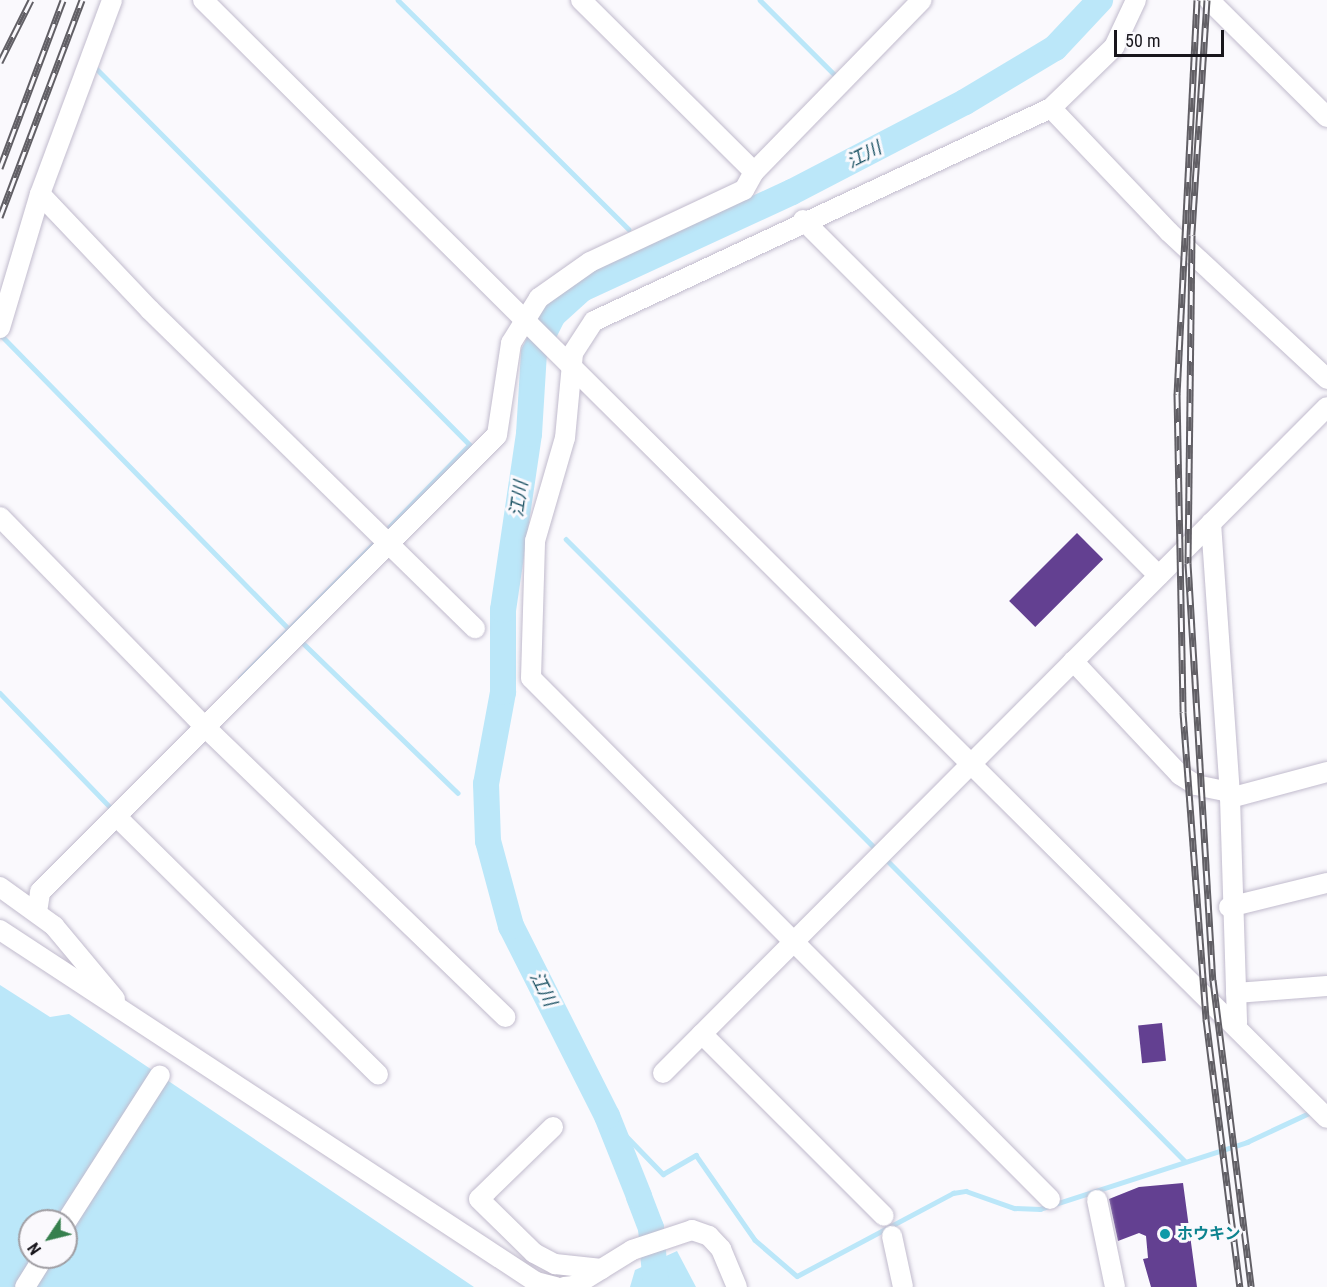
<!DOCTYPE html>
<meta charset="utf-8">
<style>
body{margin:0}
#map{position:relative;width:1327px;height:1287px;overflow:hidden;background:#faf9fd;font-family:"Roboto Condensed","Noto Sans JP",sans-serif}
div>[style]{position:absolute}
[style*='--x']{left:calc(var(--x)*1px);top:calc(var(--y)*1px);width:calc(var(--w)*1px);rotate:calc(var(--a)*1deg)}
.water>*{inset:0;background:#bbe7f9}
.stream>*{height:4.5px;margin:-2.25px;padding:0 2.25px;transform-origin:2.25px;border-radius:2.25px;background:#bbe7f9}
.river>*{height:26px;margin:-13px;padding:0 13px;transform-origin:13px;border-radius:13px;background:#bbe7f9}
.building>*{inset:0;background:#634091;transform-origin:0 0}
.roads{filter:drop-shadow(0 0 2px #c1bbcd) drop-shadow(0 0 2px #c1bbcd)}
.minor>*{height:20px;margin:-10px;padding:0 10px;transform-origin:10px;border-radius:10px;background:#fff}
.rail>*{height:7px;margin-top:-3.5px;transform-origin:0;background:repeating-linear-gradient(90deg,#faf9fd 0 14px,#615f65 0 28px);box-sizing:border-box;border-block:2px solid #615f65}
.dots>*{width:16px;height:16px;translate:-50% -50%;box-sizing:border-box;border:3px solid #faf9fd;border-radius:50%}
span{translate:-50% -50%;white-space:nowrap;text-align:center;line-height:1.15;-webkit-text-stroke:6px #faf9fd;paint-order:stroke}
.culture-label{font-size:16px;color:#0d838f;font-weight:700}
.left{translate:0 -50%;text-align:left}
.water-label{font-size:18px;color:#174e60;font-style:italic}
.north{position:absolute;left:18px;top:1209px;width:60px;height:60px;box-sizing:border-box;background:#faf9fd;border:2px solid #a09ea3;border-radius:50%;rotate:235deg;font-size:16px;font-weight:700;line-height:24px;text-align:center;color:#18161c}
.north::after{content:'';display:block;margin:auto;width:21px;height:27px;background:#36804e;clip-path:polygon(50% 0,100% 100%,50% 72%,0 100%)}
.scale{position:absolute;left:1114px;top:30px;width:110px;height:27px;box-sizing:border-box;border:3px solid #18161c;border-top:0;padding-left:8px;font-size:18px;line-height:21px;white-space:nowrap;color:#18161c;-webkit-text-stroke:4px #faf9fd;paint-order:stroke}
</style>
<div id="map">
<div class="water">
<div style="clip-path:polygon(evenodd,0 985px,50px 1017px,69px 1014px,474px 1287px,0 1287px,0 985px,30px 1221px,66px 1221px,66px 1257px,30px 1257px,30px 1221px)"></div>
<div style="clip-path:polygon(677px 1251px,696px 1287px,630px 1287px,635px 1270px)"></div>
</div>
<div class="stream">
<div style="--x:398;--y:0;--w:325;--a:44.8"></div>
<div style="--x:760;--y:0;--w:106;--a:45"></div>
<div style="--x:93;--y:65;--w:535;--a:45.23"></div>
<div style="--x:470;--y:445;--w:122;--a:134.3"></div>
<div style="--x:3;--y:337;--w:409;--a:45.6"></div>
<div style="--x:566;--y:539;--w:441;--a:45"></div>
<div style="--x:299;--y:639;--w:221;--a:44.1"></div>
<div style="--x:240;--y:678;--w:194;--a:-45.2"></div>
<div style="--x:0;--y:693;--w:160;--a:46"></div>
<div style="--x:888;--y:861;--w:422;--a:45.3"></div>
<div style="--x:607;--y:1116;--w:81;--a:46"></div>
<div style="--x:663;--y:1174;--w:38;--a:-30"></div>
<div style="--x:696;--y:1155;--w:103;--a:55.2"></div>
<div style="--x:755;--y:1240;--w:55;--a:40.6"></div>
<div style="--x:797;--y:1276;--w:177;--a:-28"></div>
<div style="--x:953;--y:1193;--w:13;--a:-9"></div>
<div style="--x:966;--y:1191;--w:51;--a:19.5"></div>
<div style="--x:1014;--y:1208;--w:26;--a:2"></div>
<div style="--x:1040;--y:1209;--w:218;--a:-17.9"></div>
<div style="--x:1247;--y:1142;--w:71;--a:-25.1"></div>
</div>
<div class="river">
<div style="--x:656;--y:1287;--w:59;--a:-94.8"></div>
<div style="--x:651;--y:1228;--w:34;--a:-111"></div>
<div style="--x:639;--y:1196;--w:86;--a:-111.8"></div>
<div style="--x:607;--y:1116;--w:213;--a:-116.8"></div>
<div style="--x:511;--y:926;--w:88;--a:-105.1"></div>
<div style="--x:488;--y:841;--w:57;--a:-92"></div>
<div style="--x:486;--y:784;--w:94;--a:-79.5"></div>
<div style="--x:503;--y:692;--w:82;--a:-90"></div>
<div style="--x:503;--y:610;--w:178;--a:-81.6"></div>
<div style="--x:529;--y:434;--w:81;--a:-86.5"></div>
<div style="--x:534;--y:353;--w:42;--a:-63.4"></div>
<div style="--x:553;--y:315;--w:39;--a:-42"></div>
<div style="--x:582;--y:289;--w:231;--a:-24.8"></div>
<div style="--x:792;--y:192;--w:195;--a:-27.5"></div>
<div style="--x:965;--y:102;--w:105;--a:-31"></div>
<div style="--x:1055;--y:48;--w:66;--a:-46.8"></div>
</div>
<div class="building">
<div style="left:1077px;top:533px;width:37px;height:96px;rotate:45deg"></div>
<div style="left:1162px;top:1023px;width:38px;height:24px;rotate:84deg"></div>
<div style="clip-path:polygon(1183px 1183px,1197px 1287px,1151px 1287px,1143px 1259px,1148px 1258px,1146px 1236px,1139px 1233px,1118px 1241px,1109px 1199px,1139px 1187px)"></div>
</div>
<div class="roads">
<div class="minor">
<div style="--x:203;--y:0;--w:1585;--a:44.85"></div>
<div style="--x:581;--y:0;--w:244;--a:44.8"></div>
<div style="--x:1209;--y:0;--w:166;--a:44.8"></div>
<div style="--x:1051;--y:108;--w:171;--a:46.4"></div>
<div style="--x:1169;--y:232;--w:216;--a:42.9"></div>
<div style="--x:40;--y:194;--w:160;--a:46.5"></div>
<div style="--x:150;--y:310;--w:455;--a:44.4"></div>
<div style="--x:803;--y:220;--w:503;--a:45"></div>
<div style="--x:0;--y:328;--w:140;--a:-73.4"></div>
<div style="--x:40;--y:194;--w:207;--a:-69.6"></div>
<div style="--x:0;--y:517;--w:292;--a:45.7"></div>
<div style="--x:204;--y:726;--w:419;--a:44"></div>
<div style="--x:1211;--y:523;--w:276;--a:86"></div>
<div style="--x:1230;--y:798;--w:225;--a:88.2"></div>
<div style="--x:1073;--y:661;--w:156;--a:46.8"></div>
<div style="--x:1180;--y:775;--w:19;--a:32"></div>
<div style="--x:1196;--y:785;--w:34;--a:12"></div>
<div style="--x:1230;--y:798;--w:100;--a:-15"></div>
<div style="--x:116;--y:816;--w:368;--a:44.6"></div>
<div style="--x:0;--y:887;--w:67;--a:35.8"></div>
<div style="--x:54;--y:926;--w:95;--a:50.1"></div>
<div style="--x:1229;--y:907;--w:101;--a:-13.8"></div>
<div style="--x:37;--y:912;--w:20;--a:-81"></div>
<div style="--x:40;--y:892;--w:646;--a:-45"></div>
<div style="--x:497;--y:435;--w:93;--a:-81.3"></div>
<div style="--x:511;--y:343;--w:53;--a:-58.1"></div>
<div style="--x:539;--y:298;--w:62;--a:-35.2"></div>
<div style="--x:590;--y:262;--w:170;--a:-25.1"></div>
<div style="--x:744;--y:190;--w:21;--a:-61"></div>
<div style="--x:754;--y:172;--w:240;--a:-45.7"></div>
<div style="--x:0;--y:930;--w:641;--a:33.29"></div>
<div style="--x:536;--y:1282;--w:21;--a:14"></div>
<div style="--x:1236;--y:993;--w:91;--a:-4.4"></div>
<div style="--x:702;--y:1034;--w:257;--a:45"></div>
<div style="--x:663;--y:1073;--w:940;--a:-45.09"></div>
<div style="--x:553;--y:1127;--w:103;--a:135.8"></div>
<div style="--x:479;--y:1199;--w:77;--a:44.5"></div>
<div style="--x:534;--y:1253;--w:24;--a:28"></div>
<div style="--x:555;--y:1264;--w:47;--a:6.1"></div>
<div style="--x:1050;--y:1199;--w:735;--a:-134.89"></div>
<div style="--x:531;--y:678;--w:137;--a:-88.3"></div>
<div style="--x:535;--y:541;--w:107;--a:-73.8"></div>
<div style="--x:565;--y:438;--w:85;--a:-84.6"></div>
<div style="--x:573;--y:353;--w:38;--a:-57"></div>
<div style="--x:594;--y:321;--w:504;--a:-24.99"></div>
<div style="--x:1051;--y:108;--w:88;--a:-44.1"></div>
<div style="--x:1114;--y:47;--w:52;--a:-64.9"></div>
<div style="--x:1097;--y:1200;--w:89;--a:78.3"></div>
<div style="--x:66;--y:1222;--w:174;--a:-57.4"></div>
<div style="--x:892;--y:1236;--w:52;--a:77.8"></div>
<div style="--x:25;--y:1287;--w:36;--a:-58"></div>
<div style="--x:564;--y:1287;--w:10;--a:-6"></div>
<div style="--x:574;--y:1286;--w:68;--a:-31.8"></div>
<div style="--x:632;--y:1250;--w:63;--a:-18.4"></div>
<div style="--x:692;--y:1230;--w:18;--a:19"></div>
<div style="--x:709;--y:1236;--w:18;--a:47"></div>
<div style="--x:721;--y:1249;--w:41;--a:67.2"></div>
</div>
</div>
<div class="rail">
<div style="--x:1197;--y:0;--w:395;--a:92.9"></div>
<div style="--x:1177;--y:394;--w:318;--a:88.9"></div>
<div style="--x:1183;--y:712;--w:308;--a:85.7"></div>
<div style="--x:1206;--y:1019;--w:270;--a:82.8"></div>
<div style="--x:1207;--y:0;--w:235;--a:93.7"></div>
<div style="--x:1192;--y:235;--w:328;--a:90.7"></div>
<div style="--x:1188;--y:563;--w:418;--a:86.6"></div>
<div style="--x:1213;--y:980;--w:309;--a:82.9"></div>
<div style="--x:0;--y:62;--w:69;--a:-63.4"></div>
<div style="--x:0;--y:168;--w:179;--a:-69.4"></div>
<div style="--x:0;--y:217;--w:232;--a:-69.3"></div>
</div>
<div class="dots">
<div style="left:1165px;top:1234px;background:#0f9aa8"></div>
</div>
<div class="culture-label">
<span class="left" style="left:1177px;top:1234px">ホウキン</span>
</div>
<div class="water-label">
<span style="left:864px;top:155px;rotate:-27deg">江川</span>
<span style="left:519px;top:499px;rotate:-82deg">江川</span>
<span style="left:543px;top:989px;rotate:63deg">江川</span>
</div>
<div class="north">N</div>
<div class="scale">50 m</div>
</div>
